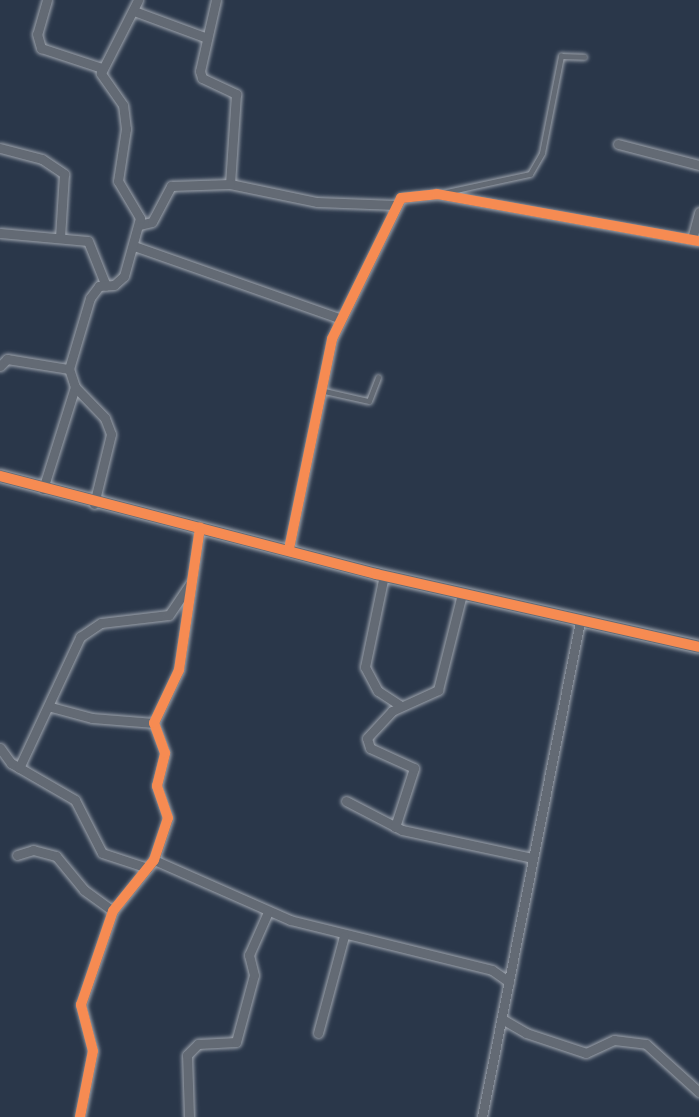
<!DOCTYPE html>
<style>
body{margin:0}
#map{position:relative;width:699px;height:1117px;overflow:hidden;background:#2a374a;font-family:Mali,sans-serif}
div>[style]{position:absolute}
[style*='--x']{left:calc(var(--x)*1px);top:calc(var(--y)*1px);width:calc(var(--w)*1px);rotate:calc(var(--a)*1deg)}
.roads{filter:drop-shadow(0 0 2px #9fa5ae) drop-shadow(0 0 2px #9fa5ae)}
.lane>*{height:4.5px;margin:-2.25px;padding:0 2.25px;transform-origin:2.25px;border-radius:2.25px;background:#636a74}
.street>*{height:9px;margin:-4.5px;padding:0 4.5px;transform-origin:4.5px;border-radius:4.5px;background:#636a74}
.secondary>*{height:12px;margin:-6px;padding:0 6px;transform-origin:6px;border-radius:6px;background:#636a74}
.cycleway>*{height:10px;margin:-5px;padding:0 5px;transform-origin:5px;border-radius:5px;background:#f68b52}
span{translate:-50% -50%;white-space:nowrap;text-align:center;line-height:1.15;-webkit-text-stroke:6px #1d3557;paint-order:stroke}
</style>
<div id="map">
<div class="roads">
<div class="lane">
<div style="--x:442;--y:193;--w:90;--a:-12.2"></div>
<div style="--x:530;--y:174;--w:24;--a:-60"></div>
<div style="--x:542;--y:153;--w:99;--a:-78.9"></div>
<div style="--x:561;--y:56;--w:23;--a:2"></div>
<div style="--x:320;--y:390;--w:50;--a:12.7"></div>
<div style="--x:369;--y:401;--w:25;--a:-69"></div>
</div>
<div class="street">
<div style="--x:47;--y:0;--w:35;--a:106"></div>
<div style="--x:37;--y:34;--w:15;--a:74"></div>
<div style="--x:41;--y:48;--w:64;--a:18.2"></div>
<div style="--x:216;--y:0;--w:73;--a:102.7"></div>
<div style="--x:200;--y:71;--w:7;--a:74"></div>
<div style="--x:202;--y:78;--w:38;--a:25"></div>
<div style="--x:236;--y:94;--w:90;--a:93.8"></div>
<div style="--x:230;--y:184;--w:89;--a:11.7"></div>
<div style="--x:317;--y:202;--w:79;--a:2.2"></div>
<div style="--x:134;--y:11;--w:78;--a:20.3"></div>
<div style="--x:618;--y:144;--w:84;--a:14.5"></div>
<div style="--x:0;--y:148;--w:43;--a:14.7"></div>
<div style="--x:42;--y:159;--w:27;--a:34"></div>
<div style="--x:64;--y:174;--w:63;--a:93.6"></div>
<div style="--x:139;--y:225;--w:13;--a:-13"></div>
<div style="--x:152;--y:222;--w:41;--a:-62.2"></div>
<div style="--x:171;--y:186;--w:59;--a:-1.9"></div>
<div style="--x:0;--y:233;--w:88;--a:5.2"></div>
<div style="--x:88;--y:241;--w:48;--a:68.2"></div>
<div style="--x:692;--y:239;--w:28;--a:-75"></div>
<div style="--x:134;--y:246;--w:217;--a:19.4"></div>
<div style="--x:0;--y:366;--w:10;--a:-45"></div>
<div style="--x:7;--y:359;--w:63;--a:9.2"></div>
<div style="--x:43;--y:489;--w:107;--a:-72.6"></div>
<div style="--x:94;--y:504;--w:72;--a:-76.3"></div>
<div style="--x:111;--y:434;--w:17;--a:-111"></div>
<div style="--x:105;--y:418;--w:43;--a:-134.1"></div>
<div style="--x:75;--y:387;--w:19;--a:-108"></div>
<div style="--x:69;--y:369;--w:74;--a:-73.5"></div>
<div style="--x:90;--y:298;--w:15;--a:-53"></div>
<div style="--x:99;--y:286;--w:15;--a:-4"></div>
<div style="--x:114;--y:285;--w:13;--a:-42"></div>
<div style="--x:124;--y:276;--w:60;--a:-74.6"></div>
<div style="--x:140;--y:218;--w:43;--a:-120.7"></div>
<div style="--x:118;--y:181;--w:53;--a:-81.3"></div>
<div style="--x:126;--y:129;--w:24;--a:-97"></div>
<div style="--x:123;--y:105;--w:39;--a:-125"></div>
<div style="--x:101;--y:73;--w:82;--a:-63.1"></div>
<div style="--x:289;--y:549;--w:214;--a:-78.4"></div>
<div style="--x:332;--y:339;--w:157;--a:-63.9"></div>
<div style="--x:401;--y:198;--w:36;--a:-6"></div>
<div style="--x:437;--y:194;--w:266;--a:10.2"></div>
<div style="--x:384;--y:575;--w:94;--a:101.7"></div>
<div style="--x:365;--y:667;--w:27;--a:62"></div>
<div style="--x:378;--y:691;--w:27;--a:33"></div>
<div style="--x:51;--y:707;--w:42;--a:15"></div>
<div style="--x:92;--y:718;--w:62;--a:4.6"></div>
<div style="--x:0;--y:748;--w:19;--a:54"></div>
<div style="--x:11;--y:763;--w:74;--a:30"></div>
<div style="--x:75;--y:800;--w:59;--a:63"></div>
<div style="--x:102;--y:853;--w:48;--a:18.1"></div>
<div style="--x:19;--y:768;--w:145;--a:-65"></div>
<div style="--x:80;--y:637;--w:25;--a:-34"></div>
<div style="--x:101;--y:623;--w:68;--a:-6.7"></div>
<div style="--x:169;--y:615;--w:37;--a:-56"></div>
<div style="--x:346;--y:801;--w:63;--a:27.4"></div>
<div style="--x:402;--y:830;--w:134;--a:12.1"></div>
<div style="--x:395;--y:827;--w:62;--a:-72.1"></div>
<div style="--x:414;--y:768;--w:48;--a:-155.6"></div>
<div style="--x:370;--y:748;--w:10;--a:-107"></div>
<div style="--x:367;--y:738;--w:37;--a:-47"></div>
<div style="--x:392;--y:711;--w:51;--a:-24.5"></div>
<div style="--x:438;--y:690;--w:99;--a:-76"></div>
<div style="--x:17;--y:855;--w:17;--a:-17"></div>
<div style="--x:33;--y:850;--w:24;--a:15"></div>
<div style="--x:56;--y:856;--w:44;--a:50.5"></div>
<div style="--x:84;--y:890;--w:36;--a:36"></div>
<div style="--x:154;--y:860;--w:149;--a:23.8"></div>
<div style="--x:290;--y:920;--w:208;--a:13.9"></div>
<div style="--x:492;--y:970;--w:21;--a:35"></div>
<div style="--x:502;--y:1019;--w:28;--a:30"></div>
<div style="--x:526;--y:1033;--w:63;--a:18.4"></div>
<div style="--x:586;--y:1053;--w:31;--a:-25"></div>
<div style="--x:614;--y:1040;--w:32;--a:7"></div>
<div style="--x:646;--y:1044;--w:72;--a:42.2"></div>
<div style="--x:318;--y:1033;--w:100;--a:-75"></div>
<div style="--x:80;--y:1117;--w:67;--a:-78.9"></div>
<div style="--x:93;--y:1051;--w:48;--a:-104.6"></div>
<div style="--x:81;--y:1005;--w:99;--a:-71.2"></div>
<div style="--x:113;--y:911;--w:65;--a:-51.2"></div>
<div style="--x:154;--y:860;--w:44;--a:-71.6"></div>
<div style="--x:168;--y:818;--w:34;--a:-109"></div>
<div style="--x:157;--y:786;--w:34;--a:-76"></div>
<div style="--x:165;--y:753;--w:32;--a:-110"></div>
<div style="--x:154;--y:723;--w:59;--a:-64.7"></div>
<div style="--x:179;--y:670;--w:144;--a:-81.6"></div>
<div style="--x:189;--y:1117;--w:62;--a:-91.8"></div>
<div style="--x:187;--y:1055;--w:16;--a:-45"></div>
<div style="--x:198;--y:1044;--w:38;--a:-3"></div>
<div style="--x:236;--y:1042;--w:69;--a:-75"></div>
<div style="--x:254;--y:975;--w:21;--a:-104"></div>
<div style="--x:249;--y:955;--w:47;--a:-66.2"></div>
<div style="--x:482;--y:1117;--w:506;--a:-78.82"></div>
</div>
<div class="secondary">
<div style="--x:0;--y:476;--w:389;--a:14.6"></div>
<div style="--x:376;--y:574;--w:331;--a:12.7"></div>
</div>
</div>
<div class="cycleway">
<div style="--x:0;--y:476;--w:389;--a:14.6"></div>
<div style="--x:376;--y:574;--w:331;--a:12.7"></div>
<div style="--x:289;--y:549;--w:214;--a:-78.4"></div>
<div style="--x:332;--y:339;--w:157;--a:-63.9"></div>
<div style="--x:401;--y:198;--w:36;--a:-6"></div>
<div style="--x:437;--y:194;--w:266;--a:10.2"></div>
<div style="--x:80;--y:1117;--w:67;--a:-78.9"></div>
<div style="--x:93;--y:1051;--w:48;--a:-104.6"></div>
<div style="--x:81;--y:1005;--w:99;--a:-71.2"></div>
<div style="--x:113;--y:911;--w:65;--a:-51.2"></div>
<div style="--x:154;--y:860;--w:44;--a:-71.6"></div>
<div style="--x:168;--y:818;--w:34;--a:-109"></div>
<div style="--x:157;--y:786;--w:34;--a:-76"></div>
<div style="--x:165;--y:753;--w:32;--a:-110"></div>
<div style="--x:154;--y:723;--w:59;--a:-64.7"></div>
<div style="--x:179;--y:670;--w:144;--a:-81.6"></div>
</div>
</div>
